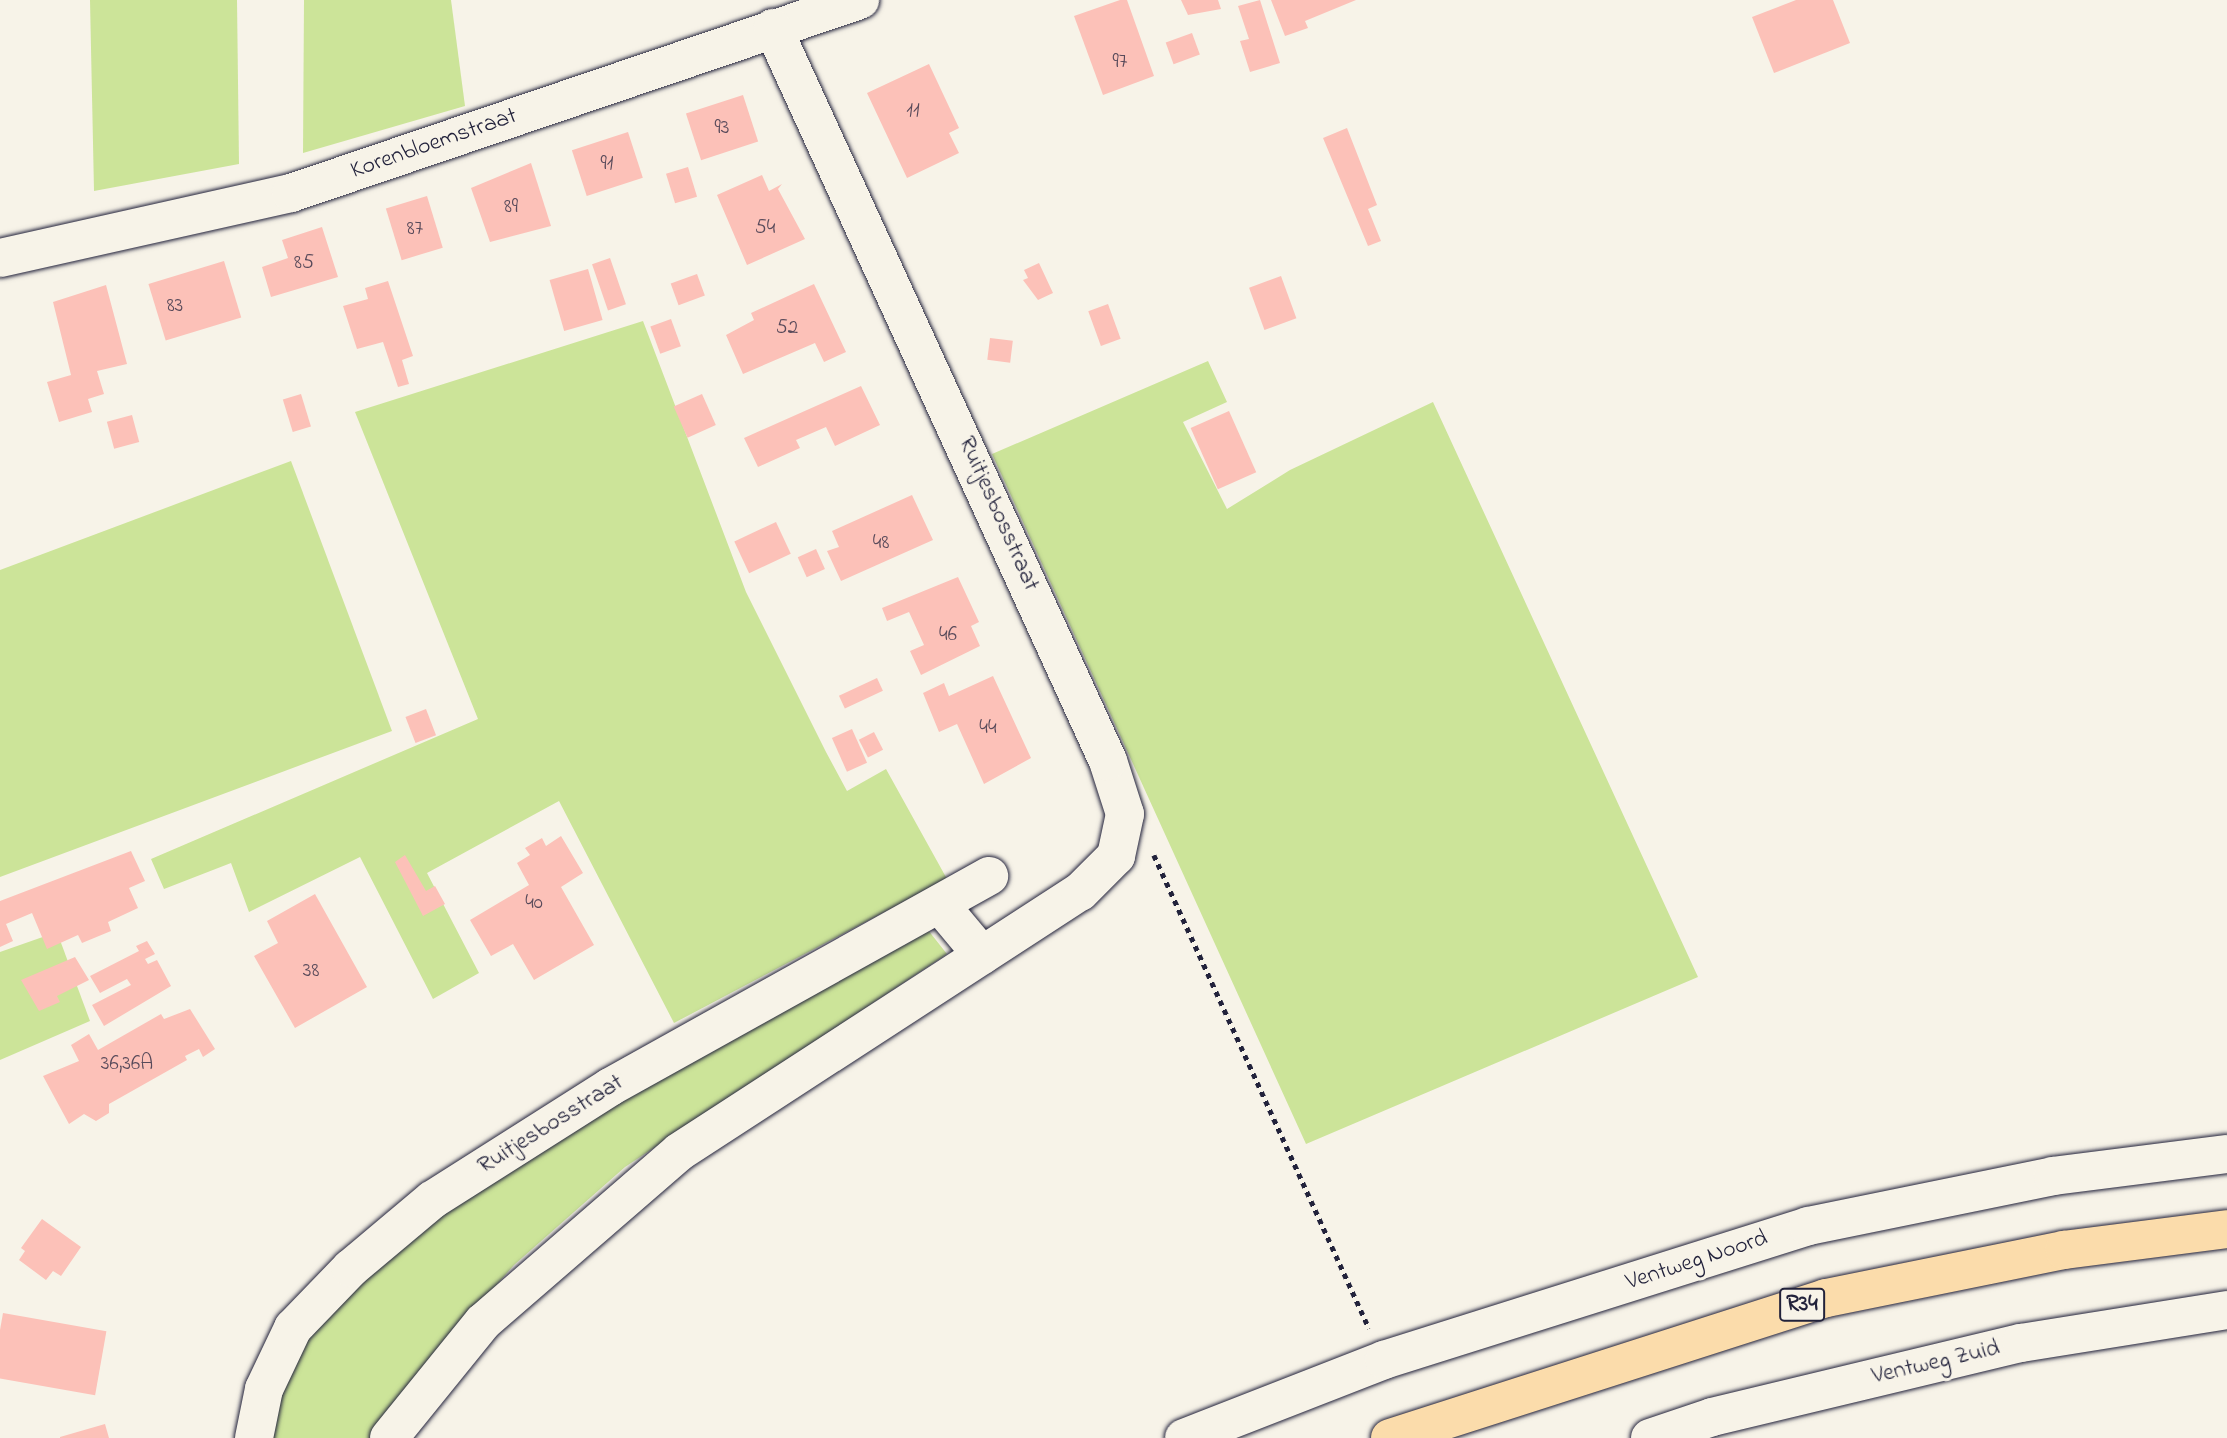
<!DOCTYPE html>
<style>
body{margin:0}
#map{position:relative;width:2227px;height:1438px;overflow:hidden;background:#f7f3e8;font-family:"Indie Flower",sans-serif}
div>[style]{position:absolute}
[style*='--x']{left:calc(var(--x)*1px);top:calc(var(--y)*1px);width:calc(var(--w)*1px);rotate:calc(var(--a)*1deg)}
.green>*{inset:0;background:#cce499}
.building>*{inset:0;background:#fcc1b8;transform-origin:0 0}
.path>*{height:4.5px;margin-top:-2.25px;transform-origin:0;background:repeating-linear-gradient(90deg,#22223b 0 5px,transparent 0 10px)}
.roads{filter:drop-shadow(0 0 2px #22223b) drop-shadow(0 0 2px #22223b)}
.minor>*{height:38px;margin:-19px;padding:0 19px;transform-origin:19px;border-radius:19px;background:#f7f3e8}
.highway>*{height:38px;margin:-19px;padding:0 19px;transform-origin:19px;border-radius:19px;background:#fbdcab}
span{translate:-50% -50%;white-space:nowrap;text-align:center;line-height:1.15;-webkit-text-stroke:6px #f7f3e8;paint-order:stroke}
.number-label{font-size:21px;color:#584a5a}
.number-label span{-webkit-text-stroke-width:0}
.shield-label span{padding:2px 5px;background:#f7f3e8;border:2px solid;border-radius:5px;-webkit-text-stroke-width:0}
.shield-label{font-size:23px;color:#22223b;font-weight:700}
.street-label{font-size:24px;color:#22223b}
</style>
<div id="map">
<div class="green">
<div style="clip-path:polygon(90px 0,237px 0,239px 164px,94px 191px)"></div>
<div style="clip-path:polygon(304px 0,451px 0,465px 106px,303px 153px)"></div>
<div style="clip-path:polygon(643px 321px,746px 592px,826px 752px,847px 791px,886px 769px,947px 879px,674px 1023px,559px 801px,427px 873px,479px 973px,433px 999px,360px 857px,249px 912px,231px 863px,164px 889px,151px 859px,478px 719px,355px 412px)"></div>
<div style="clip-path:polygon(1208px 361px,1227px 402px,1183px 422px,1227px 509px,1290px 470px,1433px 402px,1698px 977px,1306px 1144px,992px 454px)"></div>
<div style="clip-path:polygon(291px 461px,392px 731px,0 877px,0 570px)"></div>
<div style="clip-path:polygon(928px 930px,947px 954px,625px 1167px,514px 1265px,423px 1369px,372px 1438px,266px 1438px,282px 1376px,322px 1311px,425px 1216px,657px 1075px)"></div>
<div style="clip-path:polygon(57px 932px,90px 1021px,0 1060px,0 952px)"></div>
</div>
<div class="building">
<div style="clip-path:polygon(1120px 0,1127px 0,1154px 76px,1103px 95px,1074px 16px)"></div>
<div style="clip-path:polygon(1181px 0,1218px 0,1221px 9px,1188px 15px)"></div>
<div style="clip-path:polygon(1260px 0,1280px 63px,1250px 72px,1240px 41px,1249px 39px,1238px 6px)"></div>
<div style="clip-path:polygon(1271px 0,1356px 0,1305px 21px,1308px 28px,1285px 36px)"></div>
<div style="clip-path:polygon(1796px 0,1833px 0,1850px 43px,1774px 73px,1752px 17px)"></div>
<div style="left:1192px;top:33px;width:23px;height:28px;rotate:70deg"></div>
<div style="clip-path:polygon(929px 64px,959px 128px,949px 133px,959px 153px,907px 178px,867px 93px)"></div>
<div style="left:743px;top:95px;width:49px;height:60px;rotate:72deg"></div>
<div style="clip-path:polygon(1347px 128px,1377px 205px,1368px 209px,1381px 241px,1368px 246px,1323px 138px)"></div>
<div style="left:628px;top:132px;width:48px;height:59px;rotate:72deg"></div>
<div style="clip-path:polygon(531px 163px,551px 226px,490px 242px,471px 188px)"></div>
<div style="left:688px;top:167px;width:31px;height:23px;rotate:73deg"></div>
<div style="clip-path:polygon(762px 175px,769px 191px,782px 184px,778px 189px,805px 239px,747px 265px,717px 195px)"></div>
<div style="left:427px;top:196px;width:54px;height:43px;rotate:73deg"></div>
<div style="clip-path:polygon(322px 227px,338px 277px,271px 297px,262px 267px,288px 258px,282px 240px)"></div>
<div style="left:610px;top:258px;width:49px;height:19px;rotate:71deg"></div>
<div style="left:224px;top:261px;width:59px;height:79px;rotate:73deg"></div>
<div style="clip-path:polygon(1039px 263px,1053px 293px,1038px 300px,1023px 280px,1028px 278px,1024px 270px)"></div>
<div style="left:588px;top:269px;width:53px;height:40px;rotate:74deg"></div>
<div style="left:697px;top:274px;width:23px;height:28px;rotate:70deg"></div>
<div style="left:1281px;top:276px;width:45px;height:34px;rotate:70deg"></div>
<div style="clip-path:polygon(388px 281px,413px 356px,402px 360px,409px 384px,398px 387px,383px 342px,357px 349px,343px 306px,368px 299px,365px 288px)"></div>
<div style="clip-path:polygon(814px 284px,846px 352px,824px 362px,815px 343px,743px 374px,726px 335px,754px 320px,751px 313px)"></div>
<div style="clip-path:polygon(106px 285px,127px 364px,97px 371px,104px 394px,88px 399px,92px 412px,59px 422px,47px 382px,71px 375px,53px 302px)"></div>
<div style="left:1108px;top:304px;width:37px;height:21px;rotate:70deg"></div>
<div style="left:671px;top:319px;width:29px;height:22px;rotate:70deg"></div>
<div style="left:990px;top:338px;width:23px;height:22px;rotate:7deg"></div>
<div style="clip-path:polygon(861px 386px,880px 425px,835px 446px,826px 427px,796px 440px,800px 448px,758px 467px,744px 438px)"></div>
<div style="left:301px;top:394px;width:34px;height:19px;rotate:73deg"></div>
<div style="left:702px;top:394px;width:34px;height:31px;rotate:66deg"></div>
<div style="left:1229px;top:411px;width:67px;height:42px;rotate:66deg"></div>
<div style="left:132px;top:415px;width:28px;height:26px;rotate:75deg"></div>
<div style="clip-path:polygon(912px 495px,933px 540px,841px 581px,827px 551px,839px 547px,832px 531px)"></div>
<div style="left:776px;top:522px;width:35px;height:46px;rotate:65deg"></div>
<div style="left:816px;top:549px;width:22px;height:20px;rotate:66deg"></div>
<div style="clip-path:polygon(958px 577px,979px 622px,971px 626px,980px 646px,921px 675px,910px 651px,924px 645px,909px 612px,887px 621px,882px 608px)"></div>
<div style="clip-path:polygon(993px 676px,1031px 758px,984px 784px,957px 724px,939px 732px,923px 693px,944px 683px,949px 696px)"></div>
<div style="left:877px;top:678px;width:14px;height:42px;rotate:65deg"></div>
<div style="left:426px;top:709px;width:28px;height:22px;rotate:69deg"></div>
<div style="left:852px;top:729px;width:37px;height:22px;rotate:66deg"></div>
<div style="left:874px;top:732px;width:20px;height:17px;rotate:63deg"></div>
<div style="clip-path:polygon(561px 836px,583px 873px,561px 887px,594px 945px,534px 980px,513px 944px,491px 956px,470px 920px,529px 885px,517px 863px,530px 855px,525px 848px,542px 838px,546px 846px)"></div>
<div style="clip-path:polygon(131px 851px,145px 881px,129px 888px,138px 908px,108px 922px,111px 931px,82px 943px,78px 935px,47px 949px,32px 913px,6px 924px,13px 941px,0 947px,0 901px)"></div>
<div style="clip-path:polygon(405px 855px,426px 891px,435px 886px,445px 904px,423px 916px,395px 862px)"></div>
<div style="clip-path:polygon(315px 894px,367px 987px,295px 1028px,254px 956px,278px 943px,267px 921px)"></div>
<div style="clip-path:polygon(147px 941px,155px 954px,145px 959px,148px 964px,157px 960px,171px 986px,104px 1026px,92px 1005px,131px 985px,127px 979px,100px 993px,90px 976px,139px 951px,136px 946px)"></div>
<div style="clip-path:polygon(75px 957px,89px 980px,57px 996px,60px 1002px,39px 1011px,21px 980px)"></div>
<div style="clip-path:polygon(190px 1009px,215px 1049px,203px 1057px,199px 1049px,185px 1056px,187px 1060px,109px 1104px,109px 1113px,96px 1121px,84px 1114px,69px 1124px,43px 1076px,79px 1061px,71px 1045px,89px 1034px,98px 1050px,161px 1014px,164px 1019px)"></div>
<div style="clip-path:polygon(42px 1219px,81px 1247px,61px 1276px,53px 1271px,46px 1280px,19px 1260px,25px 1251px,21px 1248px)"></div>
<div style="left:3px;top:1313px;width:105px;height:65px;rotate:10deg"></div>
<div style="clip-path:polygon(105px 1424px,109px 1438px,60px 1438px,60px 1437px)"></div>
</div>
<div class="path">
<div style="--x:1154;--y:855;--w:520;--a:65.56"></div>
</div>
<div class="roads">
<div class="minor">
<div style="--x:0;--y:258;--w:298;--a:-12.6"></div>
<div style="--x:291;--y:193;--w:601;--a:-18.74"></div>
<div style="--x:941;--y:906;--w:64;--a:50.1"></div>
<div style="--x:254;--y:1438;--w:50;--a:-78.5"></div>
<div style="--x:264;--y:1389;--w:68;--a:-64.6"></div>
<div style="--x:293;--y:1328;--w:83;--a:-46"></div>
<div style="--x:351;--y:1268;--w:106;--a:-40"></div>
<div style="--x:432;--y:1200;--w:211;--a:-32.4"></div>
<div style="--x:610;--y:1087;--w:434;--a:-29.1"></div>
<div style="--x:389;--y:1438;--w:149;--a:-51"></div>
<div style="--x:483;--y:1322;--w:259;--a:-40.9"></div>
<div style="--x:679;--y:1152;--w:478;--a:-33"></div>
<div style="--x:1080;--y:892;--w:51;--a:-45"></div>
<div style="--x:1116;--y:856;--w:43;--a:-77.9"></div>
<div style="--x:1125;--y:814;--w:56;--a:-107.8"></div>
<div style="--x:1108;--y:761;--w:806;--a:-114.56"></div>
<div style="--x:1184;--y:1438;--w:215;--a:-21.3"></div>
<div style="--x:1384;--y:1360;--w:445;--a:-17.5"></div>
<div style="--x:1808;--y:1226;--w:250;--a:-11.5"></div>
<div style="--x:2053;--y:1176;--w:175;--a:-7.2"></div>
<div style="--x:1650;--y:1438;--w:65;--a:-18.7"></div>
<div style="--x:1712;--y:1417;--w:318;--a:-13.5"></div>
<div style="--x:2021;--y:1343;--w:209;--a:-9.1"></div>
</div>
<div class="highway">
<div style="--x:1390;--y:1438;--w:458;--a:-17.8"></div>
<div style="--x:1826;--y:1298;--w:243;--a:-11.4"></div>
<div style="--x:2064;--y:1250;--w:164;--a:-7.3"></div>
</div>
</div>
<div class="number-label">
<span style="left:1120px;top:62px">97</span>
<span style="left:913px;top:111px">11</span>
<span style="left:722px;top:128px">93</span>
<span style="left:607px;top:164px">91</span>
<span style="left:511px;top:207px">89</span>
<span style="left:765px;top:228px">54</span>
<span style="left:415px;top:229px">87</span>
<span style="left:304px;top:263px">85</span>
<span style="left:175px;top:306px">83</span>
<span style="left:787px;top:328px">52</span>
<span style="left:881px;top:543px">48</span>
<span style="left:948px;top:635px">46</span>
<span style="left:988px;top:728px">44</span>
<span style="left:534px;top:903px">40</span>
<span style="left:311px;top:971px">38</span>
<span style="left:127px;top:1064px">36,36A</span>
</div>
<div class="shield-label">
<span style="left:1802px;top:1305px">R34</span>
</div>
<div class="street-label">
<span style="left:434px;top:144px;rotate:-19deg">Korenbloemstraat</span>
<span style="left:998px;top:514px;rotate:66deg">Ruitjesbosstraat</span>
<span style="left:551px;top:1125px;rotate:-32deg">Ruitjesbosstraat</span>
<span style="left:1697px;top:1261px;rotate:-18deg">Ventweg Noord</span>
<span style="left:1936px;top:1363px;rotate:-13deg">Ventweg Zuid</span>
</div>
</div>
